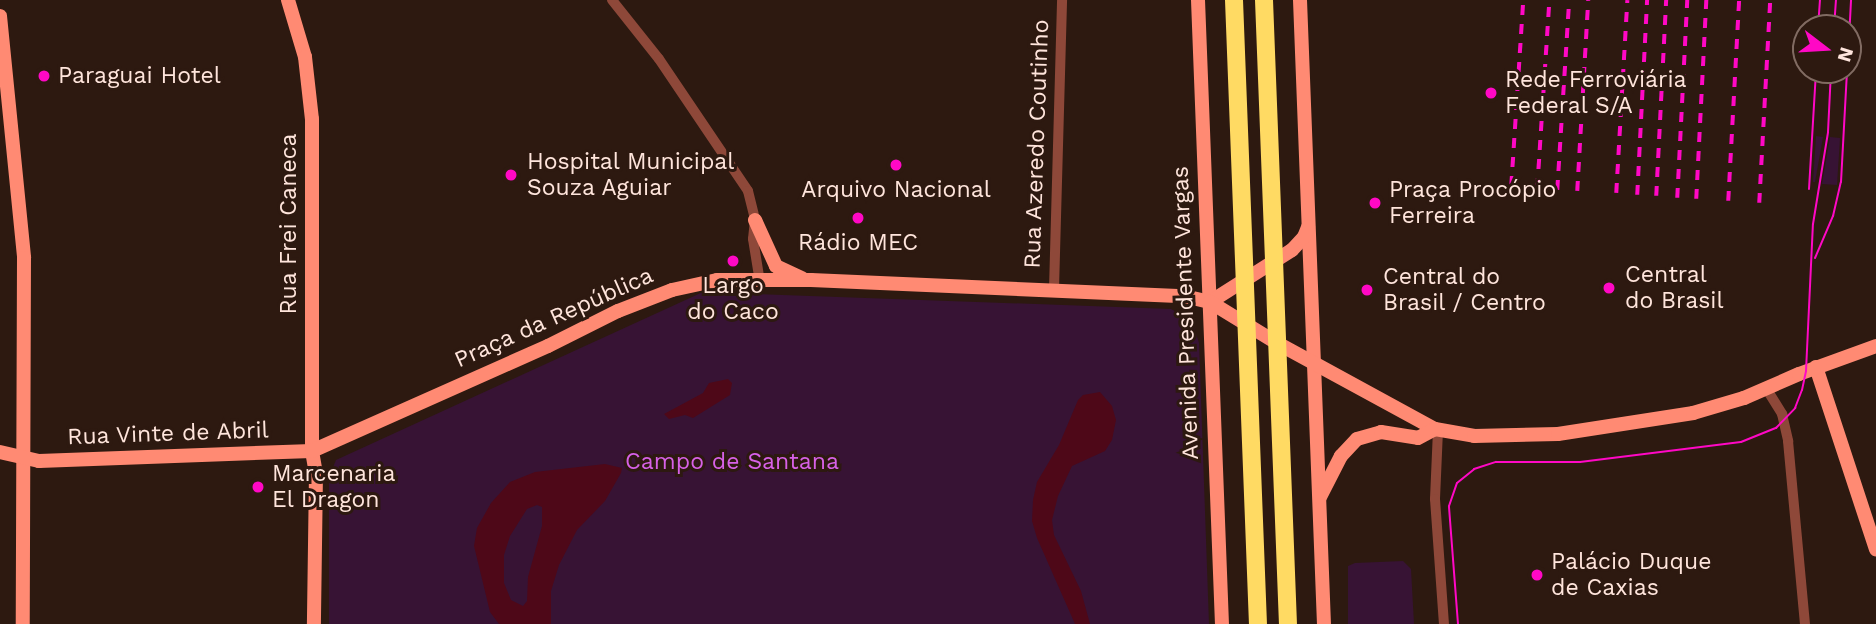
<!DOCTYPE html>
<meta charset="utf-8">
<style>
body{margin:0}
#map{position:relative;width:1876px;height:624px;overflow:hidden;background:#2d1910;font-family:"Work Sans",sans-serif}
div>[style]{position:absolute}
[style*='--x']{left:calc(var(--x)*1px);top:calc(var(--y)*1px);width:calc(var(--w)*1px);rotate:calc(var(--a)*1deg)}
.green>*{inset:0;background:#371334}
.water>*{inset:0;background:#4e0818}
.street>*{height:10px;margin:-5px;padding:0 5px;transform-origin:5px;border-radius:5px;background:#8e4839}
.secondary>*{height:14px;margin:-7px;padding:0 7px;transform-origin:7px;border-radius:7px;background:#ff8a73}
.primary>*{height:18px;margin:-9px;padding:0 9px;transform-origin:9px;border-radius:9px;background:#ffda63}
.tram>*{height:2px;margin:-1px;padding:0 1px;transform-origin:1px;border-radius:1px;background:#ff08c5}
.rail>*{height:3.5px;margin-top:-1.75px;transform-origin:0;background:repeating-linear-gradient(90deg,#ff08c5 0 10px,transparent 0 19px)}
.dots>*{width:19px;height:19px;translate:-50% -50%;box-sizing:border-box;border:4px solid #2d1910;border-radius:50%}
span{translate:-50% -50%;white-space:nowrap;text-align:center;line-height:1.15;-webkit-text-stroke:6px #2d1910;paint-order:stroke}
.poi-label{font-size:23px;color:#ffe5dc}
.left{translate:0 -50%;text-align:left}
.street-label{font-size:23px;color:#ffe5dc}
.park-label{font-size:23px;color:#d761e6}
.north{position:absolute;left:1792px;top:14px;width:70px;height:70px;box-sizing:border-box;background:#2d1910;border:2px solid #816b62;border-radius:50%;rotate:107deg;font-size:19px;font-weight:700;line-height:28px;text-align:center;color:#ffe5dc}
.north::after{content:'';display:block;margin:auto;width:24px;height:32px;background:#ff08c5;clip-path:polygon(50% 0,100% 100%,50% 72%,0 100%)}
</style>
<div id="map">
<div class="green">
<div style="clip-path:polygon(1816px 136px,1823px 137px,1815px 182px,1813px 182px)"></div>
<div style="clip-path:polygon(1830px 137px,1840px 138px,1837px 185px,1822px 184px)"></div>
<div style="clip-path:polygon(703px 292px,1171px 309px,1182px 315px,1194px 327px,1199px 343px,1209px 624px,329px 624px,329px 477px,336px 460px)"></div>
<div style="clip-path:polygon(1403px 561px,1411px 569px,1414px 624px,1348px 624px,1348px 566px,1355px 563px)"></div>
</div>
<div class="water">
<div style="clip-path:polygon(728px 379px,732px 383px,730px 395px,693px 418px,685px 415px,669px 419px,664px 414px,703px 393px,709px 383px)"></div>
<div style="clip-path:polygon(1100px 392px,1112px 406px,1116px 420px,1112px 440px,1105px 451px,1072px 466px,1058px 496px,1052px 520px,1054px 535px,1081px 591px,1090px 624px,1075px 624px,1037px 538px,1032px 521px,1033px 500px,1037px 482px,1059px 445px,1078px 400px,1083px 395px)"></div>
<div style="clip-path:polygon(evenodd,605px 464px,622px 468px,621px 473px,605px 501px,577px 530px,559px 565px,551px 591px,551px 624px,499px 624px,490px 612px,474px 546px,477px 528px,491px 503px,510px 482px,535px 472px,605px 464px,537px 505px,542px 507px,542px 526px,528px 577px,527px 601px,523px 606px,511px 600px,504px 583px,504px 555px,510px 536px,527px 509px,537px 505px)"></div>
</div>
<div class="street">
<div style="--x:612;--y:0;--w:75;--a:51.5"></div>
<div style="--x:659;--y:59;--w:159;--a:56"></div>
<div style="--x:748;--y:191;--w:30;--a:76"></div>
<div style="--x:755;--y:220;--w:19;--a:96"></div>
<div style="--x:753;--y:239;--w:44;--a:80.8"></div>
<div style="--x:1054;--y:289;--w:289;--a:-88.4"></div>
<div style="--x:1766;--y:388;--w:31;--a:58"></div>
<div style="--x:1782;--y:414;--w:28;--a:77"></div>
<div style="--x:1788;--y:441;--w:184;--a:84.7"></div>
<div style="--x:1438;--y:430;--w:69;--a:92.5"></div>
<div style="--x:1435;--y:499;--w:125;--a:85.9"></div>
</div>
<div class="secondary">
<div style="--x:288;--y:0;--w:59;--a:73.4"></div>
<div style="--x:305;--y:57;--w:62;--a:83.6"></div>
<div style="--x:312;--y:119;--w:332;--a:90"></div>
<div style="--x:312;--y:451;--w:22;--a:80"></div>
<div style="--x:316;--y:473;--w:151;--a:90.8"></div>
<div style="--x:1198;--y:0;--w:624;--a:87.8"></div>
<div style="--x:1300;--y:0;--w:624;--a:87.8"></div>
<div style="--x:0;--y:16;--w:243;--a:84.3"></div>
<div style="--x:24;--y:258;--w:366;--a:90.2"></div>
<div style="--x:755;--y:220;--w:51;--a:65.5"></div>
<div style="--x:776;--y:266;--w:29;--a:25"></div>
<div style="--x:1210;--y:302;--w:97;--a:-32.4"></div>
<div style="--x:1292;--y:250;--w:18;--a:-47"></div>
<div style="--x:1304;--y:237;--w:11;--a:-68"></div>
<div style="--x:1816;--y:367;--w:192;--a:71.8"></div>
<div style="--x:0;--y:452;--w:40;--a:13"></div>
<div style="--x:39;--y:461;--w:273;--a:-2.1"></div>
<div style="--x:312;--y:451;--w:258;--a:-24"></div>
<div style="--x:548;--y:346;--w:78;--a:-26.6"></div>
<div style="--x:618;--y:311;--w:58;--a:-21.3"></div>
<div style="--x:672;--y:290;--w:46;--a:-12.5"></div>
<div style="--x:717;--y:280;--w:94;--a:0"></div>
<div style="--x:811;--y:280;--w:373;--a:2.5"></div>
<div style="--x:1184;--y:296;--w:27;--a:13"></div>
<div style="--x:1210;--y:302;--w:79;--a:31.5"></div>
<div style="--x:1277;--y:343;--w:180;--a:28.6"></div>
<div style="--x:1435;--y:429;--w:40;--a:10"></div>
<div style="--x:1474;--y:436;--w:84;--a:-1.4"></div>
<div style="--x:1558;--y:434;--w:137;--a:-8.8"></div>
<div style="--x:1693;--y:413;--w:53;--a:-16.4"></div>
<div style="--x:1744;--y:398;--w:60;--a:-23.6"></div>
<div style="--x:1799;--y:374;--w:82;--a:-20"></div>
<div style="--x:1320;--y:497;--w:46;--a:-62.9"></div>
<div style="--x:1341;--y:456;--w:23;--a:-47"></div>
<div style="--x:1357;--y:439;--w:25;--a:-16"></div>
<div style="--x:1381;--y:432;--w:37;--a:9"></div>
<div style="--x:1418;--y:438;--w:19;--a:-28"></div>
</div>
<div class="primary">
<div style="--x:1234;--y:0;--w:624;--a:87.8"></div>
<div style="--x:1264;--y:0;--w:624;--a:87.8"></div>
</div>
<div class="tram">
<div style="--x:1818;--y:28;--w:28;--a:-86"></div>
<div style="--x:1834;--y:28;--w:28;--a:-86"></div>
<div style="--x:1848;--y:58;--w:58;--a:-87"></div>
<div style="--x:1809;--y:189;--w:119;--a:-86.6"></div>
<div style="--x:1815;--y:258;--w:46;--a:-66.8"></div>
<div style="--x:1833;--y:216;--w:35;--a:-77"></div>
<div style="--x:1841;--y:182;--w:112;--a:-86.9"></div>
<div style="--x:1458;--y:624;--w:118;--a:-94.4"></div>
<div style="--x:1449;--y:506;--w:24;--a:-71"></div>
<div style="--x:1457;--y:483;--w:22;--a:-39"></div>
<div style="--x:1474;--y:469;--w:23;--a:-18"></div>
<div style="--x:1496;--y:462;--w:84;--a:0"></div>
<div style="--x:1580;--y:462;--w:162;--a:-7.1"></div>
<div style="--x:1741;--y:442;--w:38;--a:-22"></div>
<div style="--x:1776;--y:428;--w:28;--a:-46"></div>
<div style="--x:1795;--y:408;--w:19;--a:-69"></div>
<div style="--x:1802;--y:390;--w:19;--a:-78"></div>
<div style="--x:1806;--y:371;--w:147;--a:-87.3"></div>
<div style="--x:1813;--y:224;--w:93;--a:-80.7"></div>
<div style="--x:1828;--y:132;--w:62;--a:-87.2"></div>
</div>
<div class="rail">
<div style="--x:1511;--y:186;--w:186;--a:-86.3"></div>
<div style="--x:1537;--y:188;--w:188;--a:-86.3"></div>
<div style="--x:1557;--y:190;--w:190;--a:-86.4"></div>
<div style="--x:1577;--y:191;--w:191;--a:-86.7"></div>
<div style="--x:1616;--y:193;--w:193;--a:-86.7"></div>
<div style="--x:1637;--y:195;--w:195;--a:-87.1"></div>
<div style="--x:1656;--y:196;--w:196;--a:-87.1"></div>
<div style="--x:1677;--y:198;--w:198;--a:-87.1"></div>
<div style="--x:1696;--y:199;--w:199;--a:-87.1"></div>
<div style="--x:1728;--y:201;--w:201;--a:-86.9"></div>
<div style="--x:1759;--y:203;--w:203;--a:-86.9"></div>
</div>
<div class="dots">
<div style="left:44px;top:76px;background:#ff08c5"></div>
<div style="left:1491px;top:93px;background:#ff08c5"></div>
<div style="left:896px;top:165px;background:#ff08c5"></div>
<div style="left:511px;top:175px;background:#ff08c5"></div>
<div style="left:1375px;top:203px;background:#ff08c5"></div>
<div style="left:858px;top:218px;background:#ff08c5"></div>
<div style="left:733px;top:261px;background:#ff08c5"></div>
<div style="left:1609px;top:288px;background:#ff08c5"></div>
<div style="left:1367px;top:290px;background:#ff08c5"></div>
<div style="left:258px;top:487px;background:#ff08c5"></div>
<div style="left:1537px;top:575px;background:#ff08c5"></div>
</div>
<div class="poi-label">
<span class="left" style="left:58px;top:76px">Paraguai Hotel</span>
<span class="left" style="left:1505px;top:93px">Rede Ferroviária<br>Federal S/A</span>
<span class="left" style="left:527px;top:175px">Hospital Municipal<br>Souza Aguiar</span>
<span style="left:896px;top:190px">Arquivo Nacional</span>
<span class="left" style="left:1389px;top:203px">Praça Procópio<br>Ferreira</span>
<span style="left:858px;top:243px">Rádio MEC</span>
<span class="left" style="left:1625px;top:288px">Central<br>do Brasil</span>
<span class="left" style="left:1383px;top:290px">Central do<br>Brasil / Centro</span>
<span style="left:733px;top:299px">Largo<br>do Caco</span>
<span class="left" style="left:272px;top:487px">Marcenaria<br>El Dragon</span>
<span class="left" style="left:1551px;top:575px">Palácio Duque<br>de Caxias</span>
</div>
<div class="street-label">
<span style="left:1037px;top:144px;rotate:-88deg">Rua Azeredo Coutinho</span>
<span style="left:289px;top:224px;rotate:-90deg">Rua Frei Caneca</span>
<span style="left:1186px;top:313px;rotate:-92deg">Avenida Presidente Vargas</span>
<span style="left:554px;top:318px;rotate:-24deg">Praça da República</span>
<span style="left:168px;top:434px;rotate:-2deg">Rua Vinte de Abril</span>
</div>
<div class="park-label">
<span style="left:732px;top:462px">Campo de Santana</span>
</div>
<div class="north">N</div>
</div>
